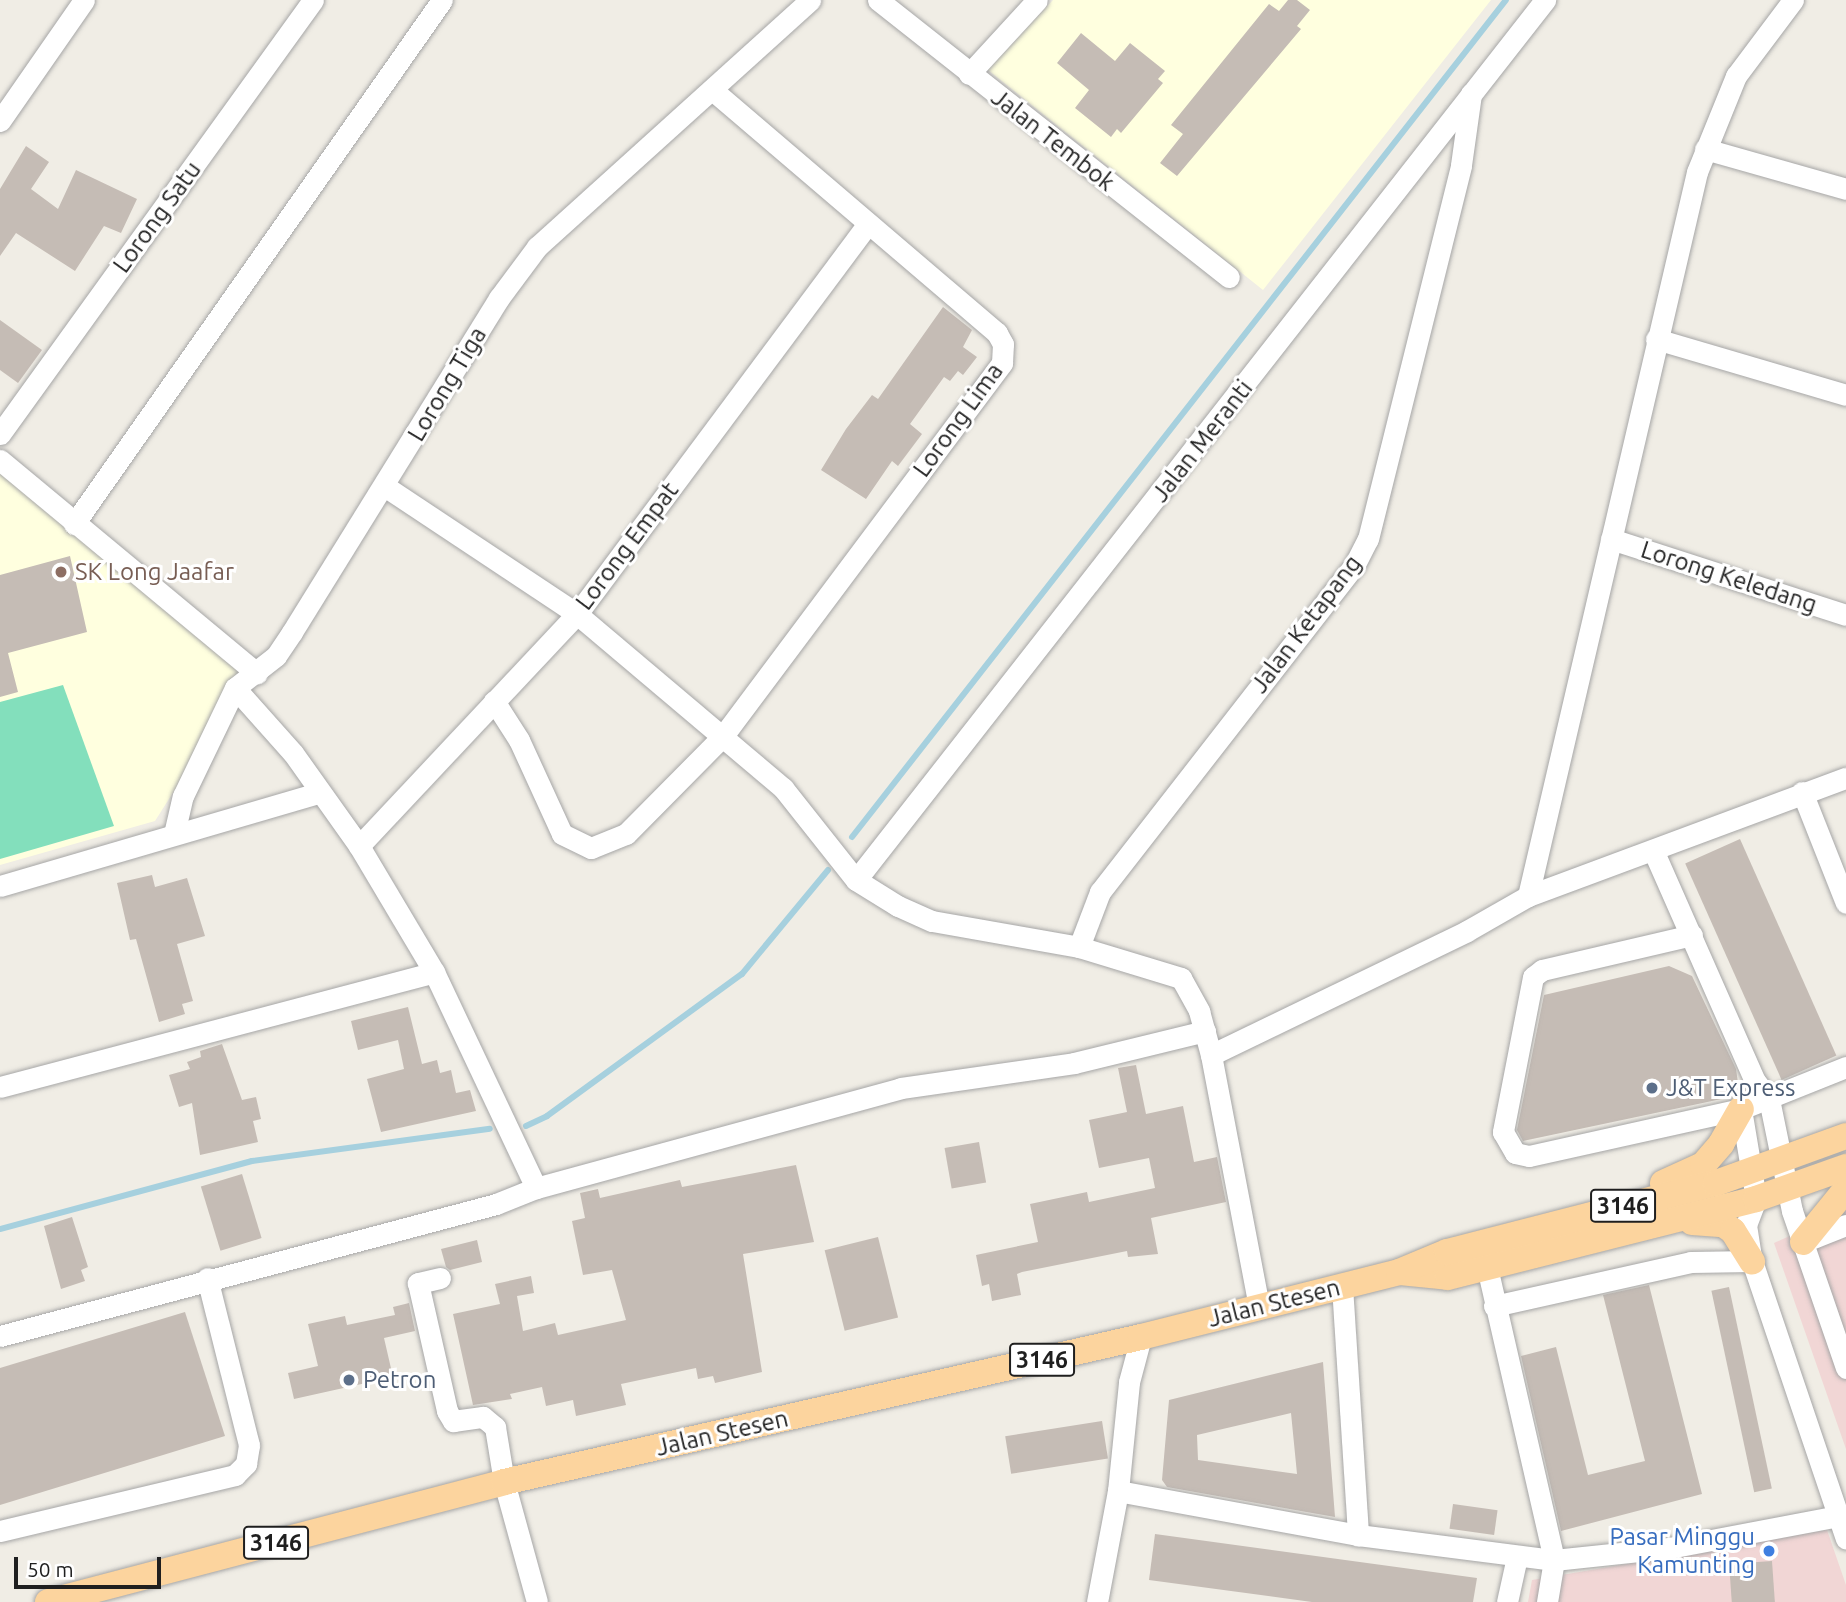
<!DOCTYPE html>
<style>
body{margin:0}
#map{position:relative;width:1846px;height:1602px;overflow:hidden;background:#f0ede5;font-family:Ubuntu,sans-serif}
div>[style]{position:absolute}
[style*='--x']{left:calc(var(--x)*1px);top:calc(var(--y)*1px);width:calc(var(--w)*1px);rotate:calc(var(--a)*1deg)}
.commercial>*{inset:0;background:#f1d6d5}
.education>*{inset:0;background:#ffffdf}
.pitch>*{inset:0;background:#83dfbc}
.stream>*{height:6px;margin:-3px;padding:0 3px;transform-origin:3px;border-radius:3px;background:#a6d0de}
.building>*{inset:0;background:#c5bcb5;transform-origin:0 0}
.roads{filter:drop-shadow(0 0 2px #a6a6a6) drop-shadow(0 0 2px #a6a6a6)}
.minor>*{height:21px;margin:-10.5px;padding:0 10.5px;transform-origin:10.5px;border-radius:10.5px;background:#fff}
.major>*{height:26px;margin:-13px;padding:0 13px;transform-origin:13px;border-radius:13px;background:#fcd49e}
.dots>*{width:19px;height:19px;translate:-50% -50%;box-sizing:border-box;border:4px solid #fff;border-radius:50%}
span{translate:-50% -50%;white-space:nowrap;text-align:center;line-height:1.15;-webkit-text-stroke:6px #fff;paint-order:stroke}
.shield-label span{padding:2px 5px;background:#fff;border:2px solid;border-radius:5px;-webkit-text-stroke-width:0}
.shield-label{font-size:23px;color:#1f1f1f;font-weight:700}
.street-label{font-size:24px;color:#1f1f1f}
.education-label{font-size:24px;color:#785e54}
.left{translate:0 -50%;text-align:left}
.service-label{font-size:24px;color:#4e5e75}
.shop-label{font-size:24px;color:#366cbe}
.right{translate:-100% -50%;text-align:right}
.scale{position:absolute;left:14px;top:1557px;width:147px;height:32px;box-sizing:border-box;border:4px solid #1f1f1f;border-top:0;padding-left:9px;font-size:21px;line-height:24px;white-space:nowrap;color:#1f1f1f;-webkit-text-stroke:5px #fff;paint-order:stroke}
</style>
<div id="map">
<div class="commercial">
<div style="clip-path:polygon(1846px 1210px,1846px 1449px,1774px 1243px)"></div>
<div style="clip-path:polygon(1827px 1530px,1846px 1585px,1846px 1602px,1528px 1602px,1532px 1580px)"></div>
</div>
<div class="education">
<div style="clip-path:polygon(1053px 0,1491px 0,1263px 290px,988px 70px)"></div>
<div style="clip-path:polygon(0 468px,246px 677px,155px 821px,0 865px)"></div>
</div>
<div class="pitch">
<div style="clip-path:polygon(63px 685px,114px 826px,0 859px,0 702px)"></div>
</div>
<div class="stream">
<div style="--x:852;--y:837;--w:1062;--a:-52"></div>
<div style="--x:526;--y:1126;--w:23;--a:-25"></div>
<div style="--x:547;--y:1116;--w:241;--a:-36.1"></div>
<div style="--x:742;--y:974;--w:135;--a:-50.4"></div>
<div style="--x:0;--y:1229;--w:261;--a:-15.1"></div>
<div style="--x:252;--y:1161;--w:240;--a:-7.7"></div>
</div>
<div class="building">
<div style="clip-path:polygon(1288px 0,1297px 0,1310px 10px,1297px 26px,1301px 29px,1177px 176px,1160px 163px,1183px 134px,1171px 125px,1269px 4px,1279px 11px)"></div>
<div style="clip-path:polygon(1081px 33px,1115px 61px,1130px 43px,1165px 71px,1158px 79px,1163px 83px,1121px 133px,1117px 129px,1111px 137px,1075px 108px,1089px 90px,1057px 63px)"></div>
<div style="clip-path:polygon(26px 146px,49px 162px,31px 189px,58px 209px,76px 170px,137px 199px,121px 233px,104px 226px,75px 271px,16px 233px,0 256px,0 189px)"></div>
<div style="clip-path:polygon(943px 307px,972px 330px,963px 347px,977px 357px,963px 375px,958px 371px,950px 381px,944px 377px,910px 424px,922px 434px,898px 466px,892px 461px,866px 499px,821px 470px,846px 429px,872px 395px,878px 399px)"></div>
<div style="clip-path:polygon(0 320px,42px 350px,18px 383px,0 370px)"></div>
<div style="clip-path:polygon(70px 556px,87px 632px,8px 653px,18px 692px,0 697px,0 575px)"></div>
<div style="left:1740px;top:839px;width:237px;height:60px;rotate:66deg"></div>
<div style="clip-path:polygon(152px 875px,155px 887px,187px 878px,205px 936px,177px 944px,193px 1001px,182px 1004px,185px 1014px,159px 1022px,136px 939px,130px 940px,117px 883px)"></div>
<div style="clip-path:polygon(1669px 966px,1692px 976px,1736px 1069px,1739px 1090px,1731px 1097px,1523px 1141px,1517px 1130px,1544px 995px)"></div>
<div style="clip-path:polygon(408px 1007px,422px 1064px,437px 1060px,440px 1073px,451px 1070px,456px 1093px,470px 1090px,476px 1111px,381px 1132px,367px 1079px,404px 1069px,398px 1040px,358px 1050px,351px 1021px)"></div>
<div style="clip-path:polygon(222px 1044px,242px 1100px,256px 1097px,261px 1119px,253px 1121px,258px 1142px,200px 1155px,192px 1103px,179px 1107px,169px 1075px,190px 1069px,187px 1062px,201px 1057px,200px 1051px)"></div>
<div style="clip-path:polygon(1136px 1065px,1146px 1114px,1183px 1106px,1194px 1162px,1217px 1157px,1226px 1202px,1151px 1218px,1158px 1254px,1128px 1257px,1127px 1251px,1022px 1272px,1017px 1274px,1021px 1295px,992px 1301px,989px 1284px,982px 1286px,976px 1255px,1038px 1242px,1030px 1204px,1087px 1192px,1089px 1202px,1155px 1188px,1149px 1158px,1099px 1168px,1089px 1120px,1127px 1112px,1118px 1068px)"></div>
<div style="left:979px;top:1142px;width:41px;height:35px;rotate:80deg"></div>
<div style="clip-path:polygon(796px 1165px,814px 1242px,743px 1254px,762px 1372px,715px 1383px,713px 1376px,698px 1379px,696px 1368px,621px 1384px,626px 1405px,576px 1416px,573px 1400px,546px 1406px,542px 1387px,510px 1394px,512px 1399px,473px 1405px,453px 1314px,500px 1304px,495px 1284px,531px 1276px,534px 1293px,517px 1296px,523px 1331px,555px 1323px,558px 1335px,626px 1320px,612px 1270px,583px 1275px,572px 1221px,585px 1218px,580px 1193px,598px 1189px,600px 1198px,680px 1180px,682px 1187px)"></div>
<div style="left:242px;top:1174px;width:67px;height:43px;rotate:73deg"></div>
<div style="clip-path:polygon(72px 1217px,88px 1267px,81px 1270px,85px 1281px,61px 1289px,44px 1226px)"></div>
<div style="left:878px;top:1237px;width:83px;height:55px;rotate:76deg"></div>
<div style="clip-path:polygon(477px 1240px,482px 1262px,450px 1270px,446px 1267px,441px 1249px)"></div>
<div style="clip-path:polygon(1649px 1285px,1702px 1494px,1561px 1531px,1521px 1356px,1556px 1347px,1588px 1475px,1645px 1461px,1603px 1295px)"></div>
<div style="left:1729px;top:1287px;width:206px;height:18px;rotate:78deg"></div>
<div style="clip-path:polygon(409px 1303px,415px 1331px,384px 1338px,393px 1377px,294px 1399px,288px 1373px,318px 1366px,308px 1324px,345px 1316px,347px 1325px,395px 1315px,393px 1307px)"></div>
<div style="clip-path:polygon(185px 1312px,225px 1436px,0 1505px,0 1368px)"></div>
<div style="clip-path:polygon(evenodd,1323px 1362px,1335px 1517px,1167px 1487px,1162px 1480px,1169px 1400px,1323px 1362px,1291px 1413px,1297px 1474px,1198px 1460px,1197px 1435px,1291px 1413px)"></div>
<div style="left:1102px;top:1421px;width:38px;height:98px;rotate:81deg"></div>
<div style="left:1453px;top:1504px;width:45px;height:25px;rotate:8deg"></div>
<div style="clip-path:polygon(1155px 1534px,1477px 1578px,1473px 1602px,1312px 1602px,1149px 1580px)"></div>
<div style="left:1772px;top:1561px;width:41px;height:43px;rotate:86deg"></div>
</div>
<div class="roads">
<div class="minor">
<div style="--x:878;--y:0;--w:447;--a:38.3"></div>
<div style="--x:969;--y:74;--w:100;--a:-47.4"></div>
<div style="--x:0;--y:121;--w:147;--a:-55.2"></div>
<div style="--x:1705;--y:149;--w:147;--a:15.8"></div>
<div style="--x:1656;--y:339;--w:198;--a:16.4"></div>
<div style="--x:0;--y:434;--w:535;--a:-54.2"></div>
<div style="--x:0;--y:460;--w:334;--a:39.7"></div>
<div style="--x:386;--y:487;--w:229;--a:33.6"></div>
<div style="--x:577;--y:614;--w:270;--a:40.2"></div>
<div style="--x:783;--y:788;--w:117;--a:51.6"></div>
<div style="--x:856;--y:880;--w:49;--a:31.8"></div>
<div style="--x:898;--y:906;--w:37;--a:24"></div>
<div style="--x:932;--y:921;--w:149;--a:10"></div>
<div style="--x:1079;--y:947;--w:107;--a:16.9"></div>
<div style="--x:1181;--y:978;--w:38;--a:61"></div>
<div style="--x:1199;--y:1011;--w:46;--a:74.7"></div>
<div style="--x:1211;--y:1055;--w:257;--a:79.2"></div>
<div style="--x:74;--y:524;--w:640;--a:-54.92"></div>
<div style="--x:1611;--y:539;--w:247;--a:17.9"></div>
<div style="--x:235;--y:688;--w:87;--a:48.3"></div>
<div style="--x:293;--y:753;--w:114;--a:54.6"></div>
<div style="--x:359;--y:846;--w:147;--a:59.2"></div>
<div style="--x:434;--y:972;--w:239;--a:64.7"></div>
<div style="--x:494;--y:701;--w:46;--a:57.3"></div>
<div style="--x:519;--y:740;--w:103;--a:65.4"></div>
<div style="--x:562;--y:834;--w:32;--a:26"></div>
<div style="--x:591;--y:848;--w:38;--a:-22"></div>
<div style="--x:626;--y:834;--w:138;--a:-45.3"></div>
<div style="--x:723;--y:736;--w:466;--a:-53.2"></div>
<div style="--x:1002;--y:363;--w:19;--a:-87"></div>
<div style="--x:1003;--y:344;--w:13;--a:-119"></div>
<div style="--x:997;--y:333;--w:375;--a:-139.5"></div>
<div style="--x:1802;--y:792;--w:119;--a:68.4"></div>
<div style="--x:174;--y:834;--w:39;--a:-77"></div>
<div style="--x:183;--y:796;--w:120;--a:-64.3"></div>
<div style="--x:235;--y:688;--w:52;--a:-38"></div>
<div style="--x:276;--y:656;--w:29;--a:-56"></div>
<div style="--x:292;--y:632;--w:393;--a:-58.2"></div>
<div style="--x:499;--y:298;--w:64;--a:-53.3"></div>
<div style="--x:537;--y:247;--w:368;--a:-42.1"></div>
<div style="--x:359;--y:846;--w:318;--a:-46.8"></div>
<div style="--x:577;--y:614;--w:487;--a:-53.3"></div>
<div style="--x:1653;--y:850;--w:253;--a:66.2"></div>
<div style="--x:1755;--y:1081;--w:23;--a:52"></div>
<div style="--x:1769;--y:1099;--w:114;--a:78.4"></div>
<div style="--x:1792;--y:1211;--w:166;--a:71"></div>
<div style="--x:856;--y:880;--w:1118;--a:-51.94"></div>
<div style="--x:0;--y:886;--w:331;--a:-16.3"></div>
<div style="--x:1528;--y:896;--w:743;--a:-76.86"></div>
<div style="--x:1697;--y:172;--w:104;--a:-67.9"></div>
<div style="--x:1736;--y:76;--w:95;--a:-53.1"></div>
<div style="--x:1692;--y:935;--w:154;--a:166.9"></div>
<div style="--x:1542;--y:970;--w:11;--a:142"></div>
<div style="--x:1533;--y:977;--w:158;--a:101"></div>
<div style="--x:1503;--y:1132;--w:24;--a:60"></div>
<div style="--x:1515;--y:1153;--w:14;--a:12"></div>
<div style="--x:1529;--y:1156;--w:217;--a:-12.5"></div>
<div style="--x:1741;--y:1109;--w:113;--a:-21.8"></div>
<div style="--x:1079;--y:947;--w:59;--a:-69.1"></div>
<div style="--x:1100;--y:892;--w:415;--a:-52.1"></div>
<div style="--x:1355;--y:564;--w:28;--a:-63"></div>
<div style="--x:1368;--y:539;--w:385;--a:-76"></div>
<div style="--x:1461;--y:165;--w:72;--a:-82"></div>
<div style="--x:1211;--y:1055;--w:284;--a:-25.8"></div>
<div style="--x:1467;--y:931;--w:70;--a:-29.8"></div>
<div style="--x:1528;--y:896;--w:339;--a:-20.4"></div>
<div style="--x:0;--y:1087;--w:449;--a:-14.8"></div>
<div style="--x:1744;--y:1102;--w:8;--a:113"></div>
<div style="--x:1741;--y:1109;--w:91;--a:80.5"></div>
<div style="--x:1756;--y:1199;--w:28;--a:111"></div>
<div style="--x:1746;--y:1225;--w:36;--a:81"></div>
<div style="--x:1752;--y:1261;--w:293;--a:71.3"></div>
<div style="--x:1803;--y:1242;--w:46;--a:-21.6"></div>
<div style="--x:1487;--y:1267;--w:301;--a:77.1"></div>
<div style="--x:1554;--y:1560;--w:43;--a:99.5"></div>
<div style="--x:440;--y:1278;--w:23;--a:167"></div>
<div style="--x:418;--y:1283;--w:131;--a:77.2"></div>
<div style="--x:447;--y:1411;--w:12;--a:59"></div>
<div style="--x:453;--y:1421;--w:30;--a:-8"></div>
<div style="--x:483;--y:1417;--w:16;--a:40"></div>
<div style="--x:495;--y:1427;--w:56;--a:80.7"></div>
<div style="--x:504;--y:1482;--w:124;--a:74.6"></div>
<div style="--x:1342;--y:1286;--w:250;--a:86.3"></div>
<div style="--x:1494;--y:1306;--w:202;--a:-12.6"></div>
<div style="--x:1691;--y:1262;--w:61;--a:-0.9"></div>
<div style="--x:0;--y:1336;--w:513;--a:-14.9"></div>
<div style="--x:496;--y:1204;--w:43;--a:-21.8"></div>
<div style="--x:536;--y:1188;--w:378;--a:-15.3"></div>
<div style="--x:901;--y:1088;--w:175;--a:-8.2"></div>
<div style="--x:1074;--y:1063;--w:135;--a:-13.7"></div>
<div style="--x:1118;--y:1491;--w:244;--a:10.4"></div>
<div style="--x:1358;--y:1535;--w:198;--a:7.3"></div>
<div style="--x:1554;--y:1560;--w:116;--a:-6"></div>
<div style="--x:1669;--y:1548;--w:173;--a:-10.7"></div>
<div style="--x:0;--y:1531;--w:242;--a:-13.4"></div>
<div style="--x:235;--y:1475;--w:16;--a:-45"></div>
<div style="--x:246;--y:1464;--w:19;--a:-81"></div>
<div style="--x:249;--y:1445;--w:172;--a:-104.1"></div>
<div style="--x:1097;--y:1602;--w:113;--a:-79.3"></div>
<div style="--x:1118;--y:1491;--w:110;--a:-84.2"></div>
<div style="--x:1129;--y:1382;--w:47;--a:-75.1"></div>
<div style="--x:1507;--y:1602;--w:46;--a:-77.5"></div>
</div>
<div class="major">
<div style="--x:1663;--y:1183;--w:44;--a:-24.2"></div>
<div style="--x:1703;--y:1165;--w:28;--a:-49"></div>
<div style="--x:1721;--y:1144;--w:40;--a:-60.3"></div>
<div style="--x:1692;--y:1222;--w:31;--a:4"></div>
<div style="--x:1723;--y:1224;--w:12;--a:35"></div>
<div style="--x:1733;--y:1231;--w:36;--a:58"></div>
<div style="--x:1803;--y:1242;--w:68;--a:-50.9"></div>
<div style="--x:1400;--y:1272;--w:48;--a:5.9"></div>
<div style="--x:1448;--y:1277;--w:318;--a:-14.2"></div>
<div style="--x:1756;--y:1199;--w:96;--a:-19.6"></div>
<div style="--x:48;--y:1602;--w:472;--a:-14.7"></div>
<div style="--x:504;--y:1482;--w:653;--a:-12.82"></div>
<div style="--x:1141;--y:1337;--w:266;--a:-14.1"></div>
<div style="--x:1399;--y:1272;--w:52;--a:-22.6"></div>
<div style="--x:1447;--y:1252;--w:278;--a:-14.4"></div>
<div style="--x:1716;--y:1183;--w:138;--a:-19.9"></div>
</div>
</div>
<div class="dots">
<div style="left:61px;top:572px;background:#8d6e63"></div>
<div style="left:1652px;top:1088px;background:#5c6f8a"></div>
<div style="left:349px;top:1380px;background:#5c6f8a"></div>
<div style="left:1769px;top:1551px;background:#3f7fe0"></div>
</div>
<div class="shield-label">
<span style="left:1623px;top:1206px">3146</span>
<span style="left:1042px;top:1360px">3146</span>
<span style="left:276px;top:1543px">3146</span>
</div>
<div class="street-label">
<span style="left:1053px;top:140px;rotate:38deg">Jalan Tembok</span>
<span style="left:157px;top:217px;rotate:-54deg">Lorong Satu</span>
<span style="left:447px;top:384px;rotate:-59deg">Lorong Tiga</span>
<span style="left:958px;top:420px;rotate:-54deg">Lorong Lima</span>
<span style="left:1202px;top:441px;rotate:-52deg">Jalan Meranti</span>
<span style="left:627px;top:546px;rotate:-53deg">Lorong Empat</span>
<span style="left:1729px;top:577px;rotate:18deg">Lorong Keledang</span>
<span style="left:1306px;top:624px;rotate:-53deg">Jalan Ketapang</span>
<span style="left:1274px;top:1303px;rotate:-14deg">Jalan Stesen</span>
<span style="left:722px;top:1433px;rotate:-13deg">Jalan Stesen</span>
</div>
<div class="education-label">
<span class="left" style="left:75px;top:572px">SK Long Jaafar</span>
</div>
<div class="service-label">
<span class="left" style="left:1666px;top:1088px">J&amp;T Express</span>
<span class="left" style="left:363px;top:1380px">Petron</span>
</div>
<div class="shop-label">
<span class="right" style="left:1755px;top:1551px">Pasar Minggu<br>Kamunting</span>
</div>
<div class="scale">50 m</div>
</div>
